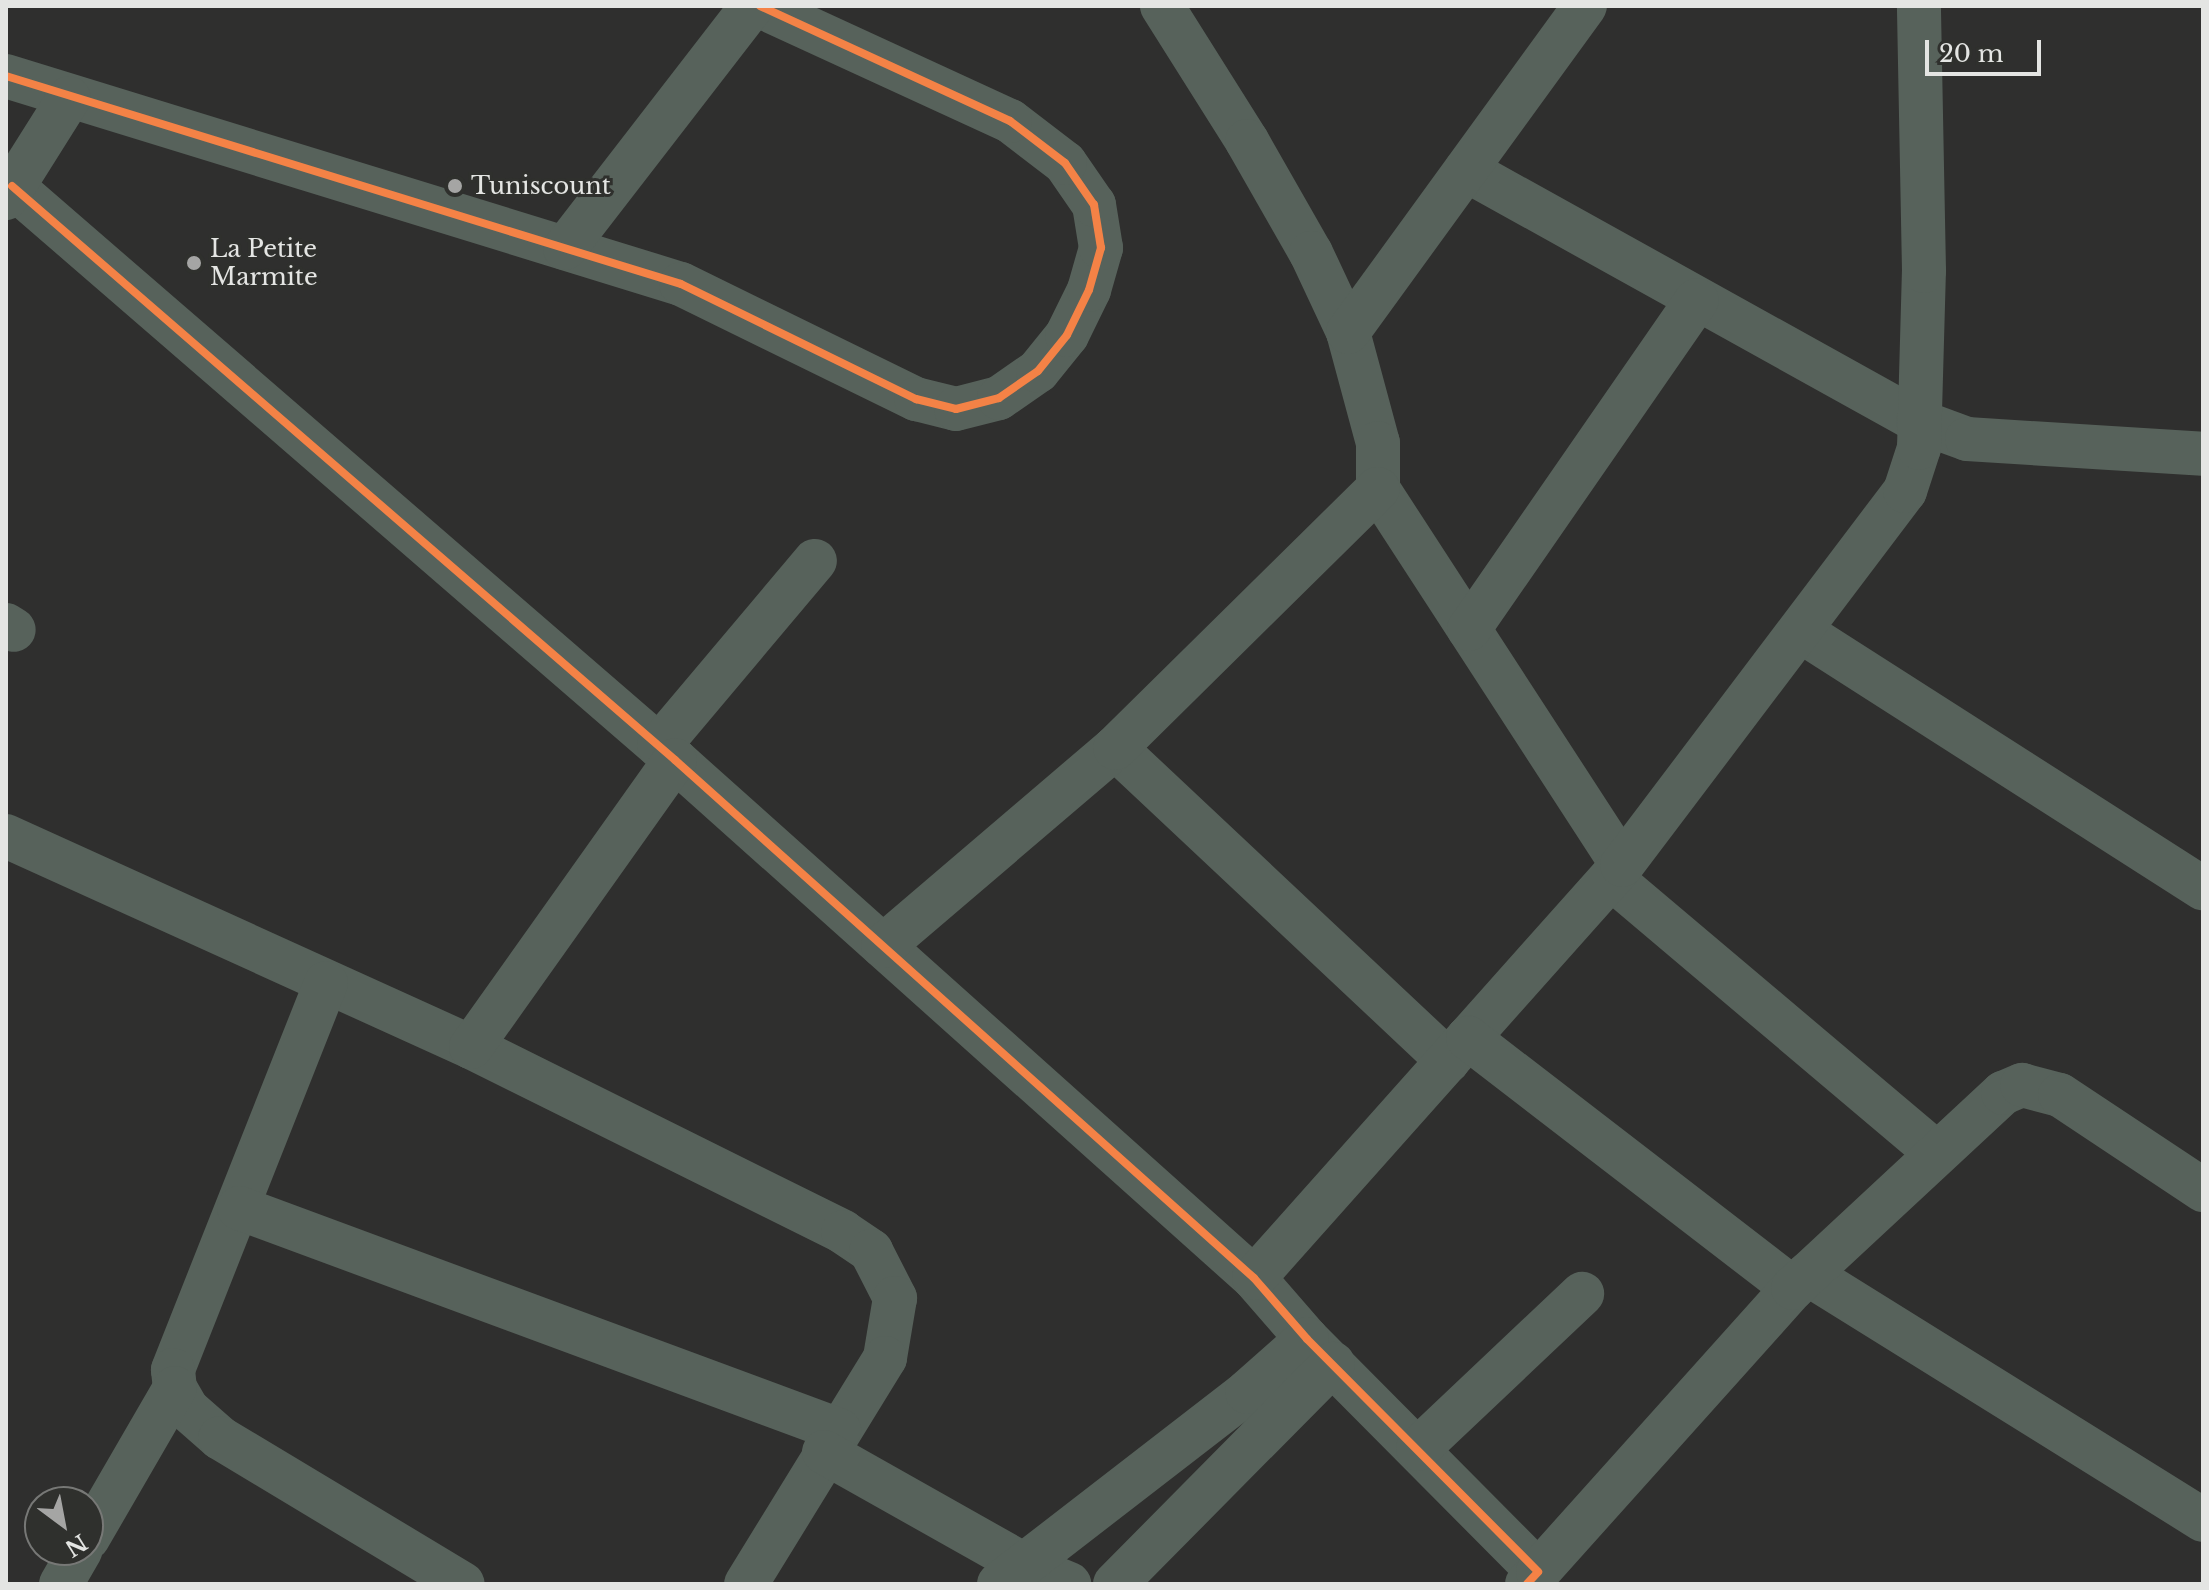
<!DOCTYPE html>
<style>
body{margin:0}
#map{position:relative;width:2209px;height:1590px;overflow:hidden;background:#2f2f2e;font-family:"Libre Baskerville",serif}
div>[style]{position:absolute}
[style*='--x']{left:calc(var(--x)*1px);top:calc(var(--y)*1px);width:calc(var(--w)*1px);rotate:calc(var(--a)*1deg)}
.minor>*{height:44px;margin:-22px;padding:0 22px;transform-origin:22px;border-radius:22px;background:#57625b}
.cycleway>*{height:8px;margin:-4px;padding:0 4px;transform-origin:4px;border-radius:4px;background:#f48246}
.dots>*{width:22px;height:22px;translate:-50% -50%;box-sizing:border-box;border:4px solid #2f302d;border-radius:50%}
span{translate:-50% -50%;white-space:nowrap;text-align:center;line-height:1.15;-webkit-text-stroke:6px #2f302d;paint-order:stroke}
.poi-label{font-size:24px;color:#e4e5e3}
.left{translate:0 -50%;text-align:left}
.frame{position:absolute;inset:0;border:8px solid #e4e5e3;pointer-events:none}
.north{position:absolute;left:24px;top:1486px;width:80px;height:80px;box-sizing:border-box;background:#2f302d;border:2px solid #777876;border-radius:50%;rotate:148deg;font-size:22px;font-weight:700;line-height:32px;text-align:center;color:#e4e5e3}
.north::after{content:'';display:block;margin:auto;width:28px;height:36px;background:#a5a5a4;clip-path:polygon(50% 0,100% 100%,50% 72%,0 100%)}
.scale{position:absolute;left:1925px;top:40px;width:116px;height:36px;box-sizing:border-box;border:4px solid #e4e5e3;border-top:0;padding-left:10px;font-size:24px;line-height:28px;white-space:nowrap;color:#e4e5e3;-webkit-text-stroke:6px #2f302d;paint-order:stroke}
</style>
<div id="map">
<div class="minor">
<div style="--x:1162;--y:6;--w:160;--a:57.8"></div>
<div style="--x:1247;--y:141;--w:129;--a:60.3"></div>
<div style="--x:1311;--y:253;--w:87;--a:64.9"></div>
<div style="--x:1348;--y:332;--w:115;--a:74.9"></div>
<div style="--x:1378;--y:443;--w:46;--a:90"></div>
<div style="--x:1378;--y:489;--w:448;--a:57"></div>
<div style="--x:6;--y:76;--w:706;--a:17.13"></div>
<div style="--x:681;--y:284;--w:262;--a:26.1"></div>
<div style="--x:916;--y:399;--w:41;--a:14"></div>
<div style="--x:956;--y:409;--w:44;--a:-14.3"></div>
<div style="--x:999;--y:398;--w:47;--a:-34.7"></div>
<div style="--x:1038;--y:371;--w:46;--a:-51.1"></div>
<div style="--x:1067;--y:335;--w:50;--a:-63.9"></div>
<div style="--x:1089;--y:290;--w:44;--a:-74.1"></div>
<div style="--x:1101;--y:248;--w:44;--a:-99.2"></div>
<div style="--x:1094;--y:205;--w:51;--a:-124.6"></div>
<div style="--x:1065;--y:163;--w:69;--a:-142.6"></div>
<div style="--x:1010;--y:121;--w:275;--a:-155.3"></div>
<div style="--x:1466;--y:170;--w:517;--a:29.04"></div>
<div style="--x:1918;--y:421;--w:52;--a:20.2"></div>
<div style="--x:1967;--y:439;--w:236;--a:3.6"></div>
<div style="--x:12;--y:186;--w:877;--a:40.88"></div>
<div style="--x:675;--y:760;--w:777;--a:41.82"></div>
<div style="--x:1254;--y:1278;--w:81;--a:49"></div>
<div style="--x:1307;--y:1339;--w:328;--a:45.2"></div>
<div style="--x:1538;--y:1572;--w:16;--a:133"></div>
<div style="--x:6;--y:198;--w:118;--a:-57.8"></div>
<div style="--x:565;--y:248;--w:306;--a:-52.3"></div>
<div style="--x:1348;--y:332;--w:403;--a:-54"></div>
<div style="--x:6;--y:625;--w:9;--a:32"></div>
<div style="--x:1469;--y:629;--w:400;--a:-55.3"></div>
<div style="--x:1802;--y:632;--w:476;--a:32.6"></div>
<div style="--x:659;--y:746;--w:242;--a:-49.9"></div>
<div style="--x:1115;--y:748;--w:457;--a:43.2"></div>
<div style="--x:6;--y:836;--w:511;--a:24.41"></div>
<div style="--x:471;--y:1047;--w:415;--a:26.4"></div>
<div style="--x:843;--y:1232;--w:34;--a:34"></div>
<div style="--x:871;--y:1251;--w:53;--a:62.9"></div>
<div style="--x:895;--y:1298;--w:61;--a:99.5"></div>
<div style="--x:885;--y:1358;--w:265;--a:121.6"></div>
<div style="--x:1611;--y:878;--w:424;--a:40.2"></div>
<div style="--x:883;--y:946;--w:305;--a:-40.5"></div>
<div style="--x:1115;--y:748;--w:369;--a:-44.6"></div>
<div style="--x:326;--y:983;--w:416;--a:111.6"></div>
<div style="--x:173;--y:1370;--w:18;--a:84"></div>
<div style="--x:175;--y:1388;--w:24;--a:60"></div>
<div style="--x:187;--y:1409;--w:44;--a:41.3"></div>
<div style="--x:220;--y:1438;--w:283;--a:31"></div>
<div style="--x:1468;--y:1038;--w:232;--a:-48.3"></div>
<div style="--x:1622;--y:865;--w:469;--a:-52.9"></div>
<div style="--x:1905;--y:491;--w:45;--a:-72"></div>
<div style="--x:1919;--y:448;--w:177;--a:-88.4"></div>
<div style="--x:1924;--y:271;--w:265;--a:-91.1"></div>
<div style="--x:471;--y:1047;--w:352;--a:-54.6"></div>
<div style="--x:239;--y:1208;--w:640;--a:20.3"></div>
<div style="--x:1808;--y:1274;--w:465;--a:31.9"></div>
<div style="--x:1254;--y:1278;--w:322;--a:-48.3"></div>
<div style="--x:1468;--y:1038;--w:410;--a:37.6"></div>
<div style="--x:1418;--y:1449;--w:226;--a:-43.4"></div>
<div style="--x:824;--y:1452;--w:232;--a:29.4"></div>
<div style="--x:1026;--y:1566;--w:47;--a:22.7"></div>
<div style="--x:88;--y:1538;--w:173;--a:-59.9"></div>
<div style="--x:1538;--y:1572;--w:382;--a:-48.1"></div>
<div style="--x:1793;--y:1288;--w:287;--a:-42.9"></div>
<div style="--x:2003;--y:1093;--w:21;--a:-23"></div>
<div style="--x:2022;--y:1085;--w:39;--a:15"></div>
<div style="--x:2060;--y:1095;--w:172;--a:33.6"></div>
<div style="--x:61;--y:1584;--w:39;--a:-60"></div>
<div style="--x:999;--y:1584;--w:314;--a:-37.7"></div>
<div style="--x:1247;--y:1392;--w:80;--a:-41.5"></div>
<div style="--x:1115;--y:1584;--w:310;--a:-45.3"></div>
</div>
<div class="cycleway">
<div style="--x:6;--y:76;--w:706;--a:17.13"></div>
<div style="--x:681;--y:284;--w:262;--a:26.1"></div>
<div style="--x:916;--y:399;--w:41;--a:14"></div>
<div style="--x:956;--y:409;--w:44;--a:-14.3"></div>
<div style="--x:999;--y:398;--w:47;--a:-34.7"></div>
<div style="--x:1038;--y:371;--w:46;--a:-51.1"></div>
<div style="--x:1067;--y:335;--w:50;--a:-63.9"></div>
<div style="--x:1089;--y:290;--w:44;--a:-74.1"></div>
<div style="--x:1101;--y:248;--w:44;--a:-99.2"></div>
<div style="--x:1094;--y:205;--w:51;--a:-124.6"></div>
<div style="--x:1065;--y:163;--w:69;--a:-142.6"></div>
<div style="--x:1010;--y:121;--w:275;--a:-155.3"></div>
<div style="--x:12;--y:186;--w:877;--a:40.88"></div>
<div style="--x:675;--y:760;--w:777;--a:41.82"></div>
<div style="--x:1254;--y:1278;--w:81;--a:49"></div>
<div style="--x:1307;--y:1339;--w:328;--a:45.2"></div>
<div style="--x:1538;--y:1572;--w:16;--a:133"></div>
</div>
<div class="dots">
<div style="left:455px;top:186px;background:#a5a5a4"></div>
<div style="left:194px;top:263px;background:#a5a5a4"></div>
</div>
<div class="poi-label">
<span class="left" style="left:471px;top:186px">Tuniscount</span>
<span class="left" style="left:210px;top:263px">La Petite<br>Marmite</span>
</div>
<div class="frame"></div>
<div class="north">N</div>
<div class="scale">20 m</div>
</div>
